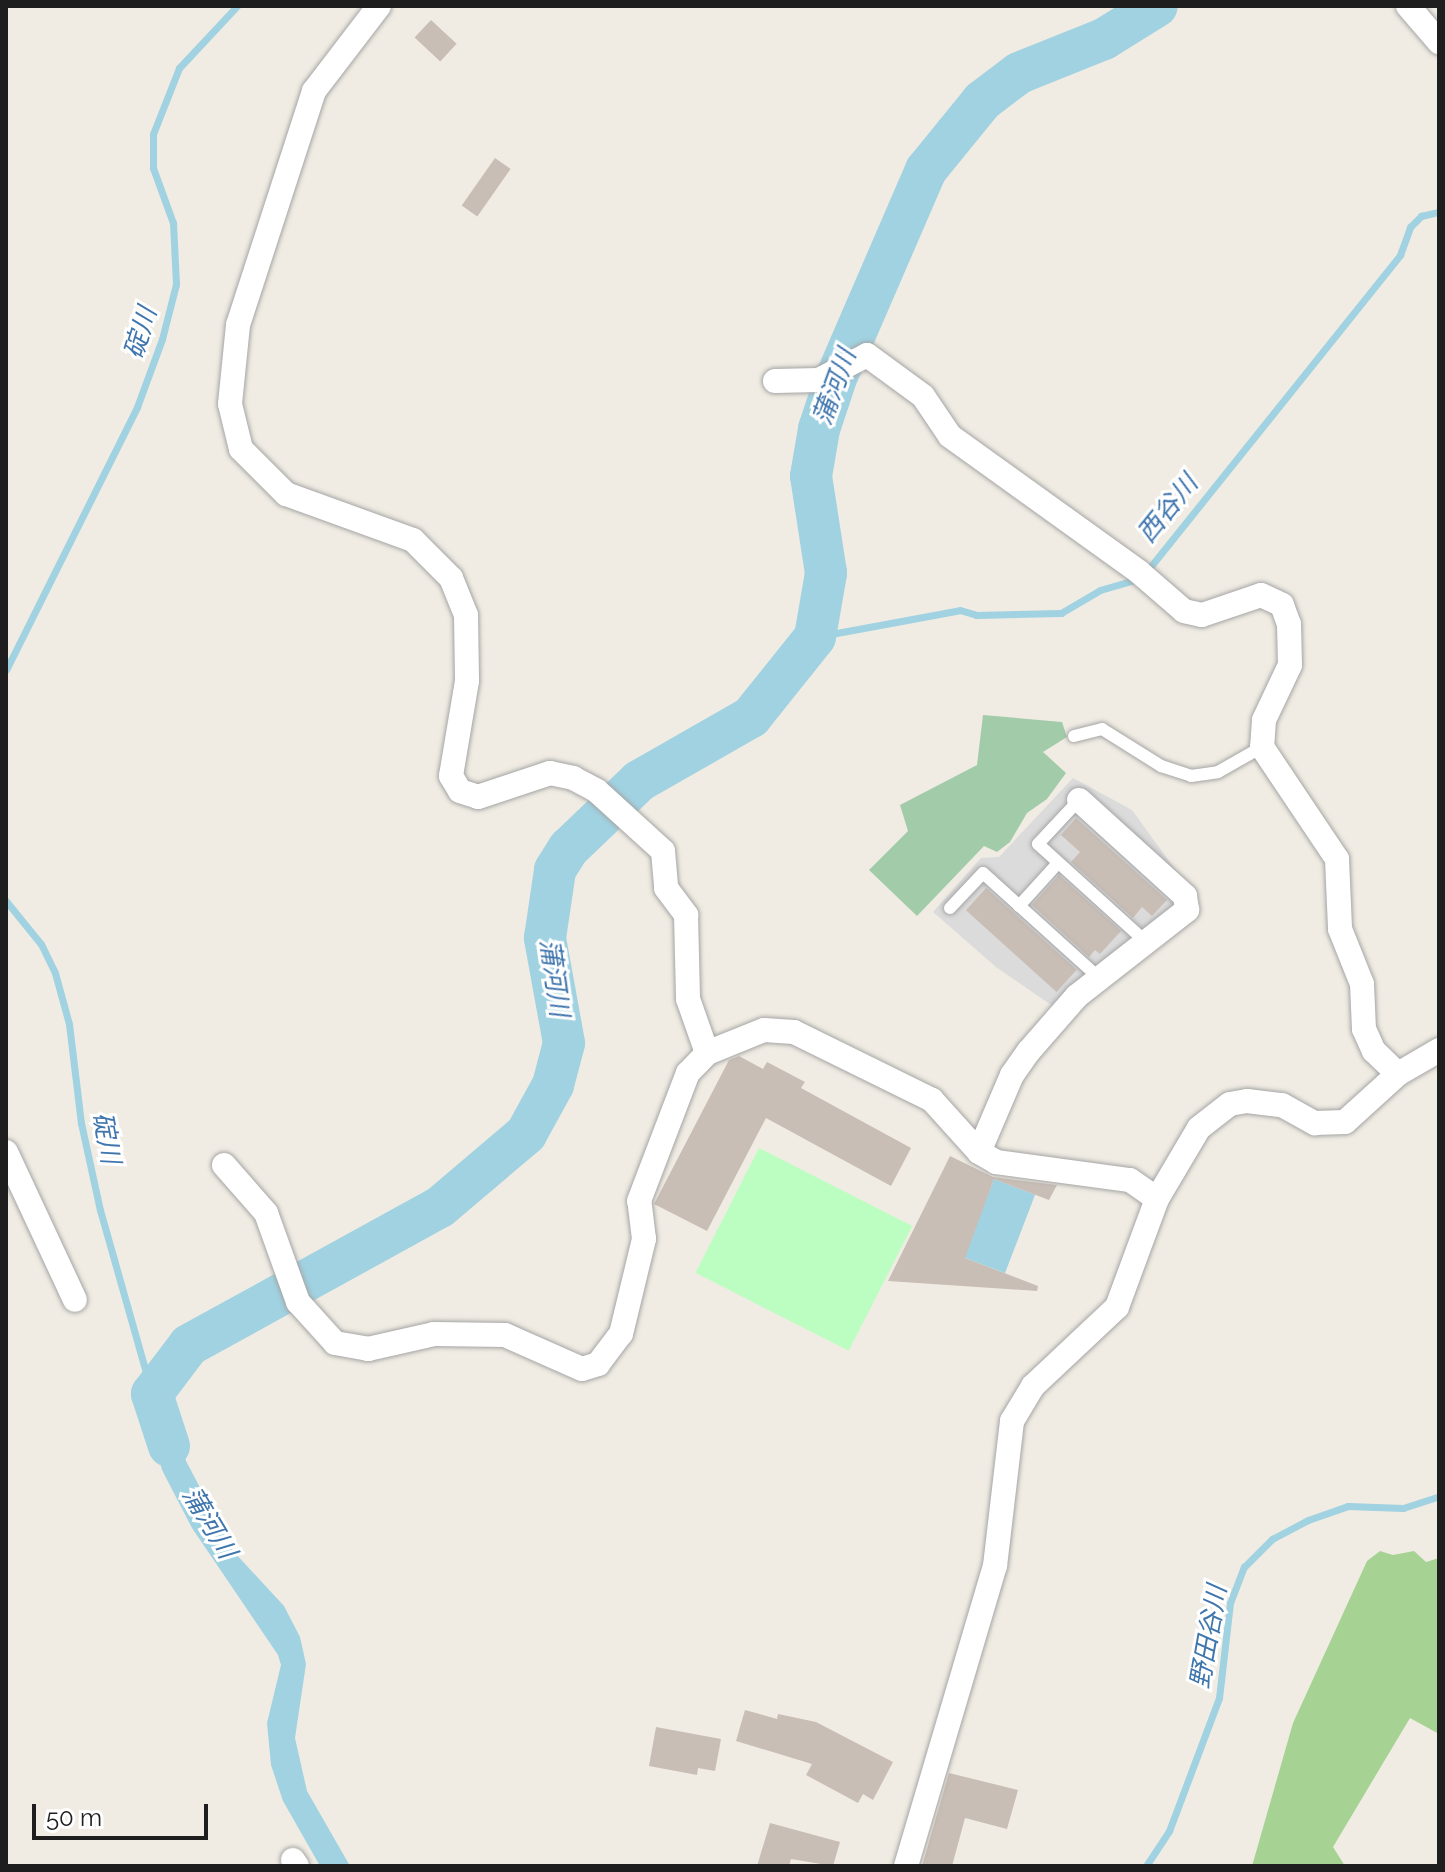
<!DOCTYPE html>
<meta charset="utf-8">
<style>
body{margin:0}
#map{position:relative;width:1445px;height:1872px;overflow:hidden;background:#f0ece3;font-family:Raleway,"Noto Sans JP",sans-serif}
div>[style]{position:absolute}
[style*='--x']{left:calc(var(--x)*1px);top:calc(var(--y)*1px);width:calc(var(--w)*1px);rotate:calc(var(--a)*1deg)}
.residential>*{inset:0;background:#dcdbdb}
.forest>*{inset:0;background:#a6d394}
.cemetery>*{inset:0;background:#a2cba9}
.park>*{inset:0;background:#bcfec2;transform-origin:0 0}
.water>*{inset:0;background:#a0d2e1;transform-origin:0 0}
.stream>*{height:7px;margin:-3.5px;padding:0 3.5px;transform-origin:3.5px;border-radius:3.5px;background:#a0d2e1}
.river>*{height:42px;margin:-21px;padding:0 21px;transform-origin:21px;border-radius:21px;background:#a0d2e1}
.building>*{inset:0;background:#c8beb6;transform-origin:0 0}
.roads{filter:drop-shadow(0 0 2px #a5a5a5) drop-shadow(0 0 2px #a5a5a5)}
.service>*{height:12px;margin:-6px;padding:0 6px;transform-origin:6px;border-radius:6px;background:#fff}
.minor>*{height:24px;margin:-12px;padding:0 12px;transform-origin:12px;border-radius:12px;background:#fff}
span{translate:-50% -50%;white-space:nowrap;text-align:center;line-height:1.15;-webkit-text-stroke:6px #fff;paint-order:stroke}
.water-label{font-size:26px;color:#4076ae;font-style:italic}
.frame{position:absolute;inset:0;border:8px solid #1e1e1e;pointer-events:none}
.scale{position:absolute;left:32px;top:1804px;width:176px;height:36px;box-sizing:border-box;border:4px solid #1e1e1e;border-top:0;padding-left:10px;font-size:24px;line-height:28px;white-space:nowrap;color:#1e1e1e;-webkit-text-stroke:6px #fff;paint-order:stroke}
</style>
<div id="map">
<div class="residential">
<div style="clip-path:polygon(1073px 778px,1132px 810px,1182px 879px,1182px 903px,1054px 1007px,996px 967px,933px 912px,981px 858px,999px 857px)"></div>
</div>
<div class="forest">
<div style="clip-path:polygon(1380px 1551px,1393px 1555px,1414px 1551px,1426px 1562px,1439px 1558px,1439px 1734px,1410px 1718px,1333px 1847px,1345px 1866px,1252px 1866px,1293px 1723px,1367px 1561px)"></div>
</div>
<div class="cemetery">
<div style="clip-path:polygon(983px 715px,1062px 722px,1067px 737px,1043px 752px,1066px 773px,1047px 799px,1027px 813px,1010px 842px,997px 852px,984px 846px,917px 916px,869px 870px,908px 831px,900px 805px,977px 765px)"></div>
</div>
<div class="park">
<div style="left:759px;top:1148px;width:172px;height:140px;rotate:27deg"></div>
</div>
<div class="water">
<div style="left:994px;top:1179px;width:44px;height:84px;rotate:21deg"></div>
<div style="clip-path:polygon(152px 1394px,171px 1415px,186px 1461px,234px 1552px,284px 1606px,300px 1637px,306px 1664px,295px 1738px,307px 1791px,350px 1866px,320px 1866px,283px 1801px,271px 1765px,267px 1723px,281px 1665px,278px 1655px,192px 1528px,162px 1470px,148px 1416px)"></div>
</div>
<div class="stream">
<div style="--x:1147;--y:571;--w:405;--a:-51.3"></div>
<div style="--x:1400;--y:255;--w:30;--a:-70"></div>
<div style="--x:1410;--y:227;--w:16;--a:-45"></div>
<div style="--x:1421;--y:216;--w:18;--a:-13"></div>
<div style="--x:815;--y:637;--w:147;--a:-10.5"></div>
<div style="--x:960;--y:610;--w:17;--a:17"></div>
<div style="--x:976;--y:615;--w:85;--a:-1.3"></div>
<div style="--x:1061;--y:613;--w:45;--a:-30.5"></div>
<div style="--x:1100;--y:590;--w:40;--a:-16"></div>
<div style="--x:6;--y:670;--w:294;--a:-63.5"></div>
<div style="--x:137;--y:407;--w:72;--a:-69.8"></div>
<div style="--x:162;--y:339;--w:57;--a:-75.7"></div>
<div style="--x:176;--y:284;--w:61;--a:-92.8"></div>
<div style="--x:173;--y:223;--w:59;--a:-110"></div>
<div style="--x:153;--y:168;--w:34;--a:-90"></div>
<div style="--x:153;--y:134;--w:71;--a:-68.5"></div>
<div style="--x:179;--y:68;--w:85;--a:-46.9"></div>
<div style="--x:6;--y:901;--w:55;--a:50.9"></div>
<div style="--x:41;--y:944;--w:32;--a:64"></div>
<div style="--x:55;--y:973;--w:53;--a:74.6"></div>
<div style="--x:69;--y:1024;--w:100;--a:83.1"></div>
<div style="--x:81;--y:1123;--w:89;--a:77.7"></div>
<div style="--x:100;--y:1210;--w:191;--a:74.2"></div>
<div style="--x:1146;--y:1866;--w:42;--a:-56.7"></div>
<div style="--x:1169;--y:1831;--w:142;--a:-69.4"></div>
<div style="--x:1219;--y:1698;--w:96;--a:-83.4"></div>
<div style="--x:1230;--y:1603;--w:39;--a:-69"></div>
<div style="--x:1244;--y:1567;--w:40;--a:-45"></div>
<div style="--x:1272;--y:1539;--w:41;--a:-27.8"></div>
<div style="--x:1308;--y:1520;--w:42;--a:-19.3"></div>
<div style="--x:1348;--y:1506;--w:55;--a:2.1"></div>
<div style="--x:1403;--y:1508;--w:38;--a:-18"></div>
</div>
<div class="river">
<div style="--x:169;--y:1446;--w:55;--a:-108.1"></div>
<div style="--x:152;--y:1394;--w:61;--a:-52.9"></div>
<div style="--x:189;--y:1345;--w:286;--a:-28.8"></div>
<div style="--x:440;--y:1207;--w:113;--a:-40.3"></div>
<div style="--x:526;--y:1134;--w:56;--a:-61.1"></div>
<div style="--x:553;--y:1085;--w:43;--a:-75.3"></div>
<div style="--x:564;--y:1043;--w:107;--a:-100.3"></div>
<div style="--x:545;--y:938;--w:69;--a:-81.6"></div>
<div style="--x:555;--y:870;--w:26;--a:-58"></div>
<div style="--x:569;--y:848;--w:97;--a:-43.7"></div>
<div style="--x:639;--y:781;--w:129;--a:-29.7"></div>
<div style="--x:751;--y:717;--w:102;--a:-51.3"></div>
<div style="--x:815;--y:637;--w:65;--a:-80.2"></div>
<div style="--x:826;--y:573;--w:98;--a:-98.8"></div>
<div style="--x:811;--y:476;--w:48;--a:-80.3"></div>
<div style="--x:819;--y:429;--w:54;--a:-71.6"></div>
<div style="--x:836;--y:378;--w:227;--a:-66.6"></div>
<div style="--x:926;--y:170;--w:89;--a:-50.9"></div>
<div style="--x:982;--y:101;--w:46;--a:-37.1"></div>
<div style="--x:1019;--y:73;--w:92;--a:-21.8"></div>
<div style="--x:1104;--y:39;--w:62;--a:-31.9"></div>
</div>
<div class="building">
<div style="left:431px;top:20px;width:35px;height:24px;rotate:43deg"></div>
<div style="left:495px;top:158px;width:19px;height:58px;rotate:35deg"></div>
<div style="clip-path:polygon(1076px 818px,1167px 900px,1152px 916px,1142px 907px,1133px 918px,1071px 862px,1080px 852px,1061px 835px)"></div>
<div style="clip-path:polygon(1059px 875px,1121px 931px,1100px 954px,1095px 950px,1089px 957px,1032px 905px)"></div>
<div style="left:986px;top:888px;width:122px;height:30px;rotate:42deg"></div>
<div style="clip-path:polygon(739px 1056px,763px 1069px,767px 1062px,805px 1082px,801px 1088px,911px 1148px,891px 1186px,766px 1118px,707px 1231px,654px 1204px,729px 1060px)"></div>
<div style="clip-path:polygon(950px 1156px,993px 1177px,1057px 1185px,1049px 1200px,994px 1179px,965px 1258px,1038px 1286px,1037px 1291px,888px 1281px)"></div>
<div style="clip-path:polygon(745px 1710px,777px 1719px,778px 1714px,816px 1722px,893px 1762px,873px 1800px,863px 1794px,858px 1803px,806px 1775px,812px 1764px,736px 1741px)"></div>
<div style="clip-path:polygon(656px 1727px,721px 1739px,715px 1771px,698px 1768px,697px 1775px,649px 1766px)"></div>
<div style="clip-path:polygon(949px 1773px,1018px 1790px,1007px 1829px,965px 1818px,952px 1866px,922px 1866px)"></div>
<div style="clip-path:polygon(770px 1823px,840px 1842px,833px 1866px,791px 1859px,789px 1866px,757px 1866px)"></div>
</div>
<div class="roads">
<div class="service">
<div style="--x:1074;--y:736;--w:29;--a:-14"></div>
<div style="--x:1102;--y:729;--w:70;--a:32.1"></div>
<div style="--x:1161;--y:766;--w:32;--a:18"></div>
<div style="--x:1191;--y:776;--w:27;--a:-8"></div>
<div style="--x:1218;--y:772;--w:51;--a:-29.6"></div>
<div style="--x:1079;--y:800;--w:60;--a:133"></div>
<div style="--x:1038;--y:844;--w:147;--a:42.2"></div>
<div style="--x:1019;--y:906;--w:58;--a:-47.8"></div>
<div style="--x:950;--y:908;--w:48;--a:-46.7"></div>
<div style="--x:983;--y:873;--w:155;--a:42.1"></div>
</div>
<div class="minor">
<div style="--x:379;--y:6;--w:107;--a:127.4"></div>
<div style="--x:314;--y:91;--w:246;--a:108"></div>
<div style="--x:238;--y:325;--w:79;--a:95.8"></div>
<div style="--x:230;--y:404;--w:46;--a:76.3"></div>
<div style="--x:241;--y:449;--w:64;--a:45"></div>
<div style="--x:286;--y:494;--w:135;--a:19.9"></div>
<div style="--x:413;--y:540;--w:54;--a:45"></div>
<div style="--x:451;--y:578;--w:40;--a:68"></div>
<div style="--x:466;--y:615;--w:66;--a:89.1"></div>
<div style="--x:467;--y:681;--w:96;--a:99.6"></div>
<div style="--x:451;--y:776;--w:17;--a:59"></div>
<div style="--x:460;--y:791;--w:19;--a:18"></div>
<div style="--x:478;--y:797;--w:76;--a:-18.4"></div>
<div style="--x:550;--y:773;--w:24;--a:12"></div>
<div style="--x:573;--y:778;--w:27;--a:28"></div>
<div style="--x:597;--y:791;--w:89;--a:42.3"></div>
<div style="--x:663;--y:851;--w:37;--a:85"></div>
<div style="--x:666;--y:888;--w:34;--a:53"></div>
<div style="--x:686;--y:915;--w:84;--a:88.6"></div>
<div style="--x:688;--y:999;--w:57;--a:70.6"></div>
<div style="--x:707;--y:1053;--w:61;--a:-22"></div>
<div style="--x:764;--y:1030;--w:30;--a:4"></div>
<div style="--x:794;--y:1032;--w:154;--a:26.2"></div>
<div style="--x:932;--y:1100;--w:70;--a:47.9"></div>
<div style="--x:979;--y:1152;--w:20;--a:30"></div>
<div style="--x:996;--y:1162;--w:135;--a:7.7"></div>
<div style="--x:1130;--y:1180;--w:33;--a:35"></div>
<div style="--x:1408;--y:6;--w:48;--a:49.3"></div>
<div style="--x:775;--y:381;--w:44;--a:-1.3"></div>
<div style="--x:819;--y:380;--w:54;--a:-27.5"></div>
<div style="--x:867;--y:355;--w:69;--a:36.2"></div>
<div style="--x:923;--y:396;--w:48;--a:56"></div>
<div style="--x:950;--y:436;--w:233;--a:35.7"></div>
<div style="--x:1139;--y:572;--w:60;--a:40.9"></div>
<div style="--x:1184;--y:611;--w:18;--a:13"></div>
<div style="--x:1202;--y:615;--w:62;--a:-18.7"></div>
<div style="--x:1261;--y:595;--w:23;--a:25"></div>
<div style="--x:1282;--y:605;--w:20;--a:70"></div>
<div style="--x:1289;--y:624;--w:41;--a:88.6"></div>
<div style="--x:1290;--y:665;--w:61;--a:115.3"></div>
<div style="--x:1264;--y:720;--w:27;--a:94"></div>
<div style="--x:1262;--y:747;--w:135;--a:56.2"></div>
<div style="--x:1337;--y:859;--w:70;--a:87.5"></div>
<div style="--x:1340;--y:929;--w:59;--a:68.2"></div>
<div style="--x:1362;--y:984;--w:45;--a:87.5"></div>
<div style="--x:1364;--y:1029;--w:24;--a:66"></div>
<div style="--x:1374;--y:1051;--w:33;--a:44"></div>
<div style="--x:6;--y:1152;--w:163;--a:65"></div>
<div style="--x:979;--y:1152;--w:84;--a:-66.8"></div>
<div style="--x:1012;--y:1075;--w:29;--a:-55"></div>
<div style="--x:1029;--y:1051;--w:73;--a:-48.9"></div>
<div style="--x:1077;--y:996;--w:140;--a:-38"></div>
<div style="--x:1187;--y:910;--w:14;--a:-98"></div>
<div style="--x:1185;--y:896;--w:143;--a:-137.8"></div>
<div style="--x:224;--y:1165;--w:64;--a:48.8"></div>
<div style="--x:266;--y:1213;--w:95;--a:70.2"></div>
<div style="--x:298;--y:1302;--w:55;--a:47.9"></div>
<div style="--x:335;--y:1343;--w:34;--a:10"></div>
<div style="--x:368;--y:1349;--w:68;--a:-12.8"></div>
<div style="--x:434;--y:1334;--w:71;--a:0.8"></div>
<div style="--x:505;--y:1335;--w:84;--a:23.8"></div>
<div style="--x:582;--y:1369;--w:17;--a:-17"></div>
<div style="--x:598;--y:1364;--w:38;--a:-53"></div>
<div style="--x:621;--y:1334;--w:98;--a:-76.4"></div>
<div style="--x:644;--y:1239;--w:38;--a:-97"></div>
<div style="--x:639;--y:1201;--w:137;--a:-69.1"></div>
<div style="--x:688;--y:1073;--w:28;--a:-46"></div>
<div style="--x:293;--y:1860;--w:7;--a:56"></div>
<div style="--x:906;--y:1866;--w:313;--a:-73.5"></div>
<div style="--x:995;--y:1566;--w:146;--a:-83.3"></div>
<div style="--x:1012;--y:1421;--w:41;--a:-59"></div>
<div style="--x:1033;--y:1386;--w:115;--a:-43.2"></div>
<div style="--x:1117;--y:1307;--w:115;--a:-69.7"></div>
<div style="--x:1157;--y:1199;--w:82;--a:-59.4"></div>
<div style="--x:1199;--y:1128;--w:39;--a:-38"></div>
<div style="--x:1230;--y:1104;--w:17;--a:-10"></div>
<div style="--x:1247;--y:1101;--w:35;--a:7"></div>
<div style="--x:1282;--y:1105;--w:38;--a:29"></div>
<div style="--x:1315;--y:1123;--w:30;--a:-2"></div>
<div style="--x:1345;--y:1122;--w:72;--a:-42.2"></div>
<div style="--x:1398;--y:1074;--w:48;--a:-30.3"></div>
</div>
</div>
<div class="water-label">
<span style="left:141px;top:333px;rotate:-73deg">碇川</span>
<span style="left:835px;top:387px;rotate:-70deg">蒲河川</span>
<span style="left:1168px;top:509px;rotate:-51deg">西谷川</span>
<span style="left:554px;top:978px;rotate:82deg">蒲河川</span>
<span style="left:106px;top:1138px;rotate:79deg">碇川</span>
<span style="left:209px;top:1523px;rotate:59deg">蒲河川</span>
<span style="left:1209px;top:1637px;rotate:-80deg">野田谷川</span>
</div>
<div class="frame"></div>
<div class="scale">50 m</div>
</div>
